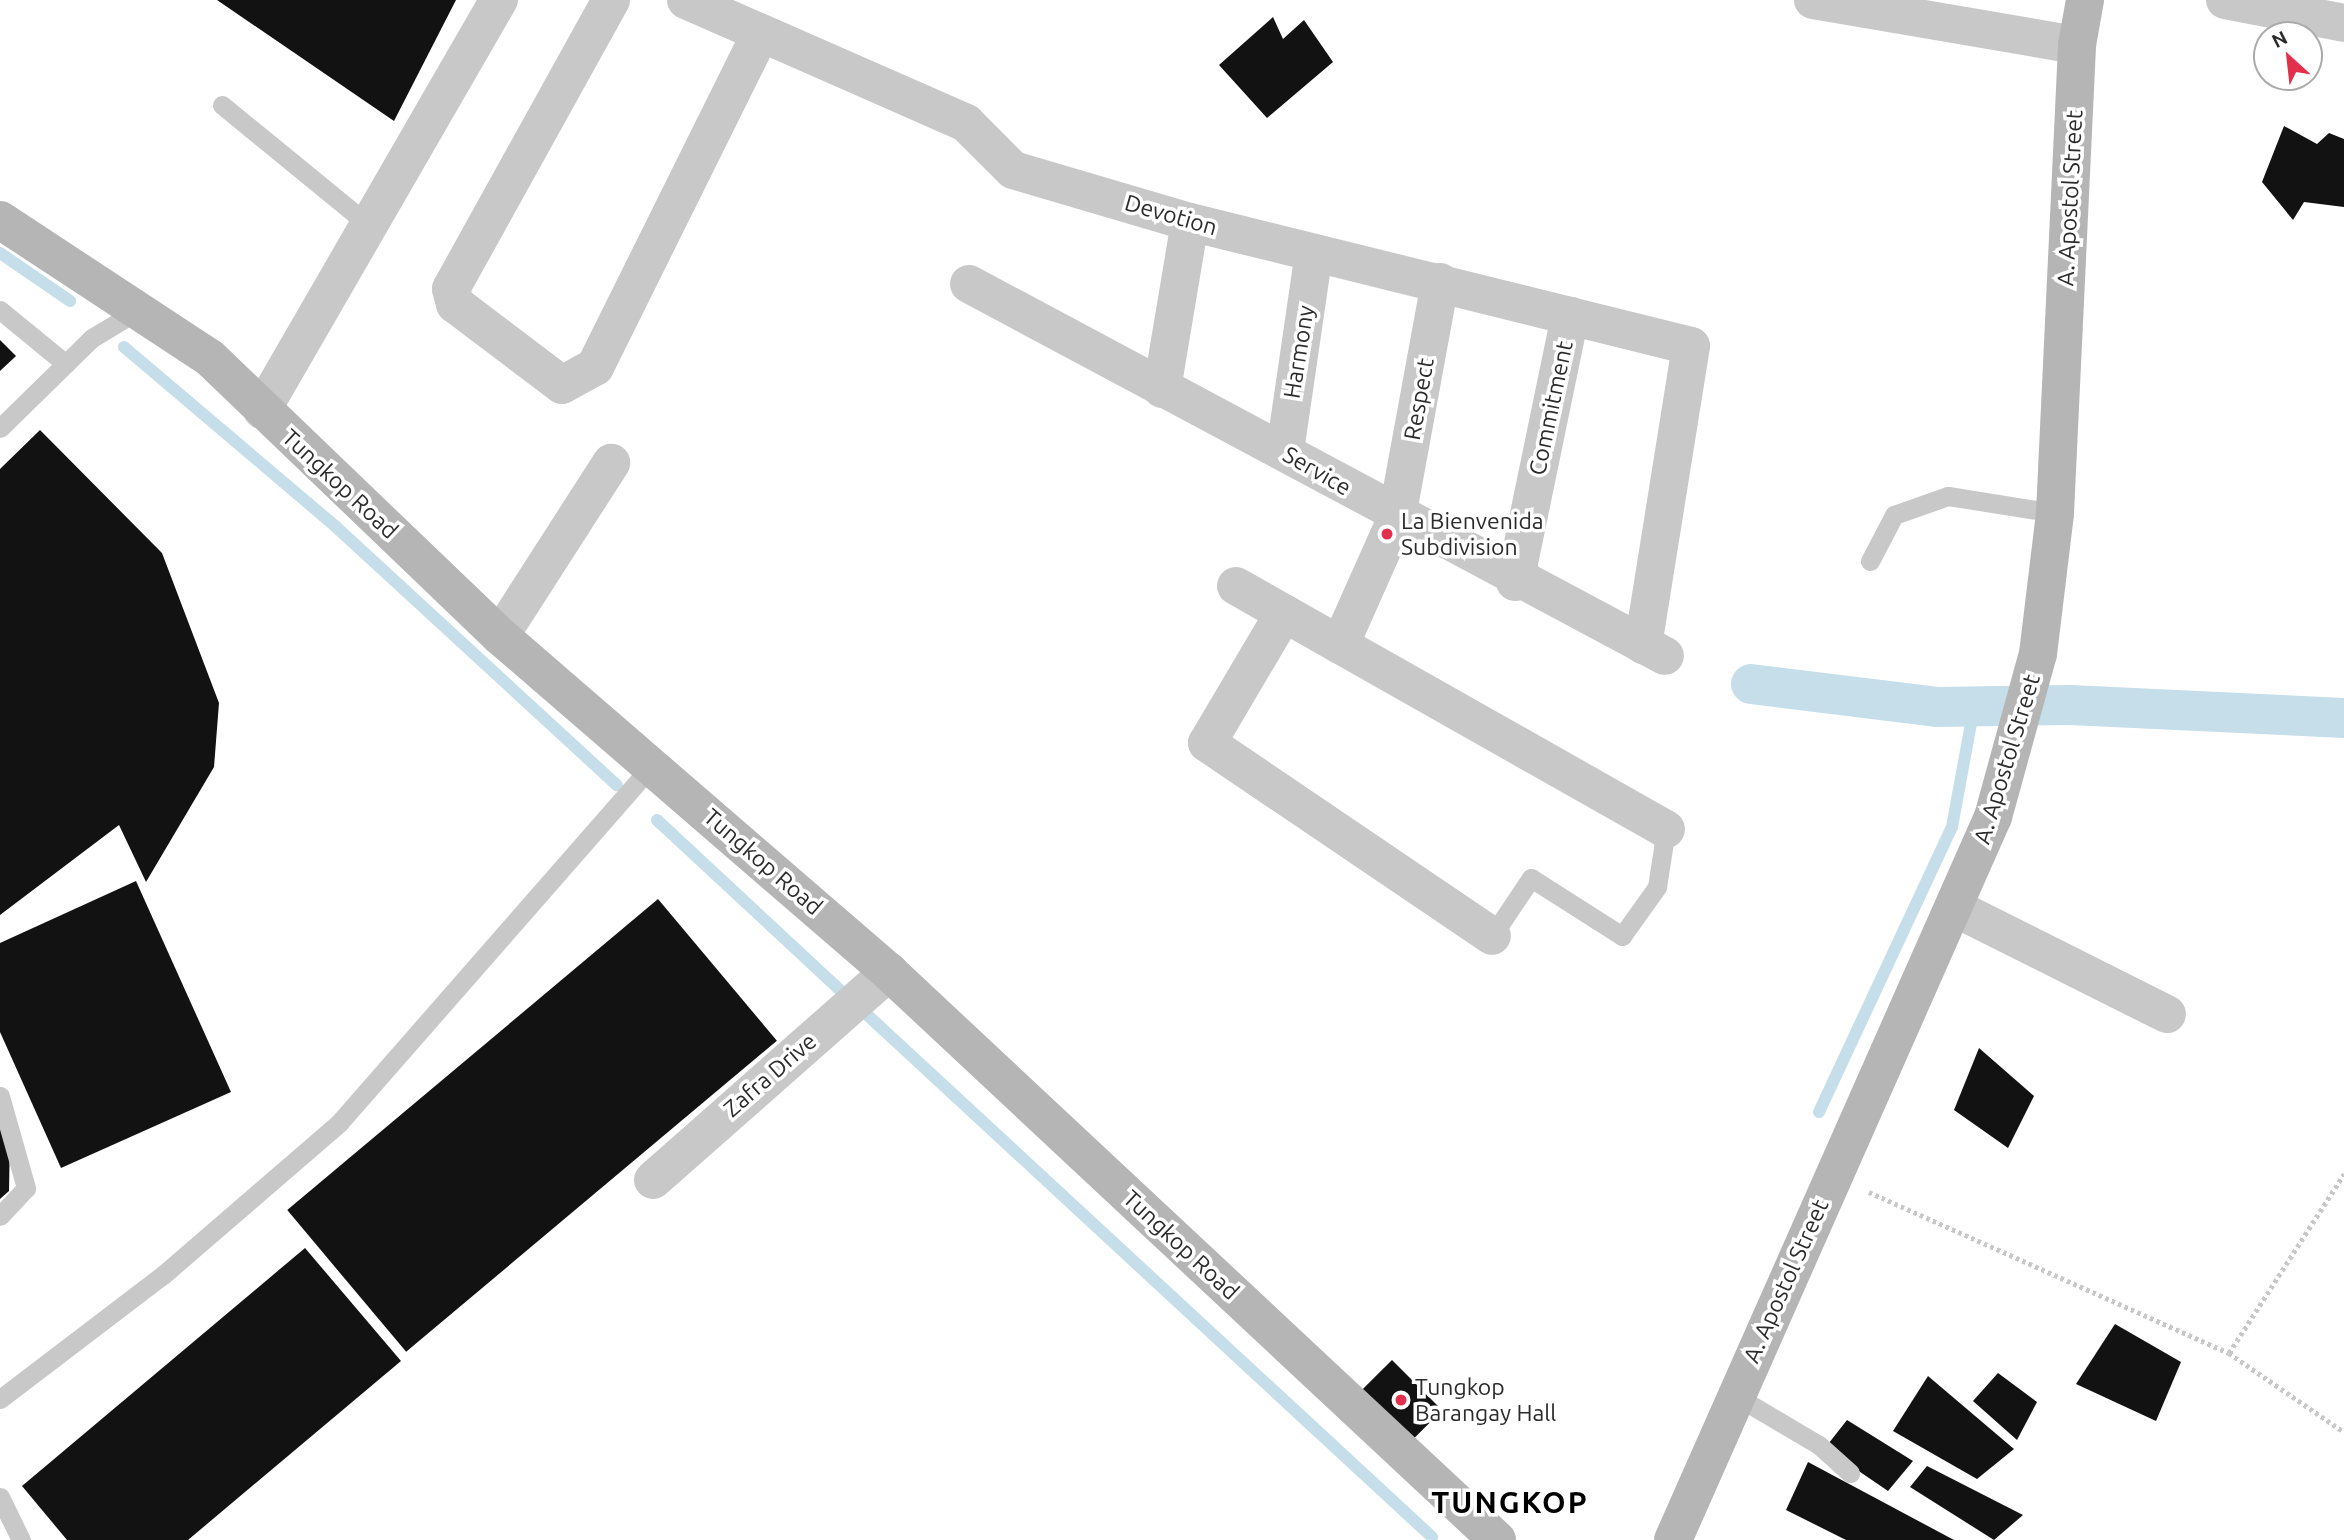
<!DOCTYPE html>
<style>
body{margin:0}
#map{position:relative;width:2344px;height:1540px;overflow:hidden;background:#fff;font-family:Ubuntu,sans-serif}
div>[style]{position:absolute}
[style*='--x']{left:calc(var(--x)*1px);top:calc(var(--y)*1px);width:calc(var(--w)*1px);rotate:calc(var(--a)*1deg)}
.stream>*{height:12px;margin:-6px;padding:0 6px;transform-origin:6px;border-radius:6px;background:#c5dee9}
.canal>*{height:40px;margin:-20px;padding:0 20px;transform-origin:20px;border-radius:20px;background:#c5dee9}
.building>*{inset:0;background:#121212;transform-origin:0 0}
.path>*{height:4.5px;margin-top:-2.25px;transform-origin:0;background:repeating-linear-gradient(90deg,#c8c8c8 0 3.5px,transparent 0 7px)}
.lane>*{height:19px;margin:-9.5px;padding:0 9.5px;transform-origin:9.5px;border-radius:9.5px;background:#c8c8c8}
.street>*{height:38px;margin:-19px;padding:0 19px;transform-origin:19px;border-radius:19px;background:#c8c8c8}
.secondary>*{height:38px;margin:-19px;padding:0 19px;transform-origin:19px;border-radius:19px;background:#b5b5b5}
.dots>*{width:19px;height:19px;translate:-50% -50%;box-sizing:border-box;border:4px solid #fff;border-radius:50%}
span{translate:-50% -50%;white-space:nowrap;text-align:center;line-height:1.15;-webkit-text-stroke:7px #fff;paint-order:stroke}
.street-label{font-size:23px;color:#2b2b2b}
.poi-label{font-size:23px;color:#2b2b2b}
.left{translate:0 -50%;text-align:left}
.district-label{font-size:30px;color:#000;font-weight:700;letter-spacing:2px}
.north{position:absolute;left:2253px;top:21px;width:70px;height:70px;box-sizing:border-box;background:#fff;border:2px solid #aaa;border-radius:50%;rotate:333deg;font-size:19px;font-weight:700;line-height:28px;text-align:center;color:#2b2b2b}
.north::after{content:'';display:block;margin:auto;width:24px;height:32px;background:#e12f4c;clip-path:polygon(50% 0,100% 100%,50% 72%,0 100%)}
</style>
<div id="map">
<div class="stream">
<div style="--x:0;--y:253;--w:85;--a:34.4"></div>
<div style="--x:124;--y:347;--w:277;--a:40.3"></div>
<div style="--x:335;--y:526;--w:383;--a:42.6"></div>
<div style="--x:657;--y:820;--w:254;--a:42.9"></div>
<div style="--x:863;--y:1011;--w:775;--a:42.75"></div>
<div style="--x:1819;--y:1112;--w:315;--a:-65"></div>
<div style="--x:1952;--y:827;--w:122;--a:-79.6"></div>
</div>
<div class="canal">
<div style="--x:1751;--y:684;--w:187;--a:7"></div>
<div style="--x:1937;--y:707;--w:133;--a:-0.9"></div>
<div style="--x:2070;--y:705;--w:274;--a:2.7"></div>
</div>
<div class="building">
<div style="clip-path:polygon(217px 0,456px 0,394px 121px)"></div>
<div style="clip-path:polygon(1273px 17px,1283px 39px,1304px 20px,1333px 62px,1267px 118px,1219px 65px)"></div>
<div style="clip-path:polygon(2284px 126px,2317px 144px,2329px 133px,2344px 139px,2344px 207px,2304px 202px,2293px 220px,2262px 182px)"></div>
<div style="clip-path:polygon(0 340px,16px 356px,0 371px)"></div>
<div style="clip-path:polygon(40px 430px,162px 553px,219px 703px,214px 767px,146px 882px,119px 825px,0 915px,0 469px)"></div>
<div style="clip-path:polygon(136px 881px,231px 1092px,61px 1168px,0 1032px,0 943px)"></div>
<div style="left:658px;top:899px;width:185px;height:484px;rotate:50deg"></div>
<div style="clip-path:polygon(1979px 1048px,2034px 1096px,2008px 1148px,1954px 1110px)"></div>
<div style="clip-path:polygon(0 1123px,10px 1133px,9px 1191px,0 1199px)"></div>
<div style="clip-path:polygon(305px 1248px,401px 1361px,188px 1540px,67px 1540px,22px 1486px)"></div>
<div style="clip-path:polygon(2115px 1324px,2181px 1362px,2156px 1421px,2076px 1384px)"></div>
<div style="left:1392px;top:1360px;width:71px;height:44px;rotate:45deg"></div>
<div style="clip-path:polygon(1998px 1373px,2037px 1402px,2017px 1440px,1973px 1401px)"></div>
<div style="clip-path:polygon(1928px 1376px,2014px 1449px,1977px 1479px,1893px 1431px)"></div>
<div style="clip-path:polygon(1847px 1420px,1913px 1461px,1888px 1491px,1825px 1448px)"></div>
<div style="clip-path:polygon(1808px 1462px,1954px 1540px,1846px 1540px,1786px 1510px)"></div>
<div style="clip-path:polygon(1927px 1466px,2023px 1515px,1994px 1540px,1910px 1487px)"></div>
</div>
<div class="path">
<div style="--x:1869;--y:1192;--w:394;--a:24.1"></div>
<div style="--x:2229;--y:1353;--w:140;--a:34.5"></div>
<div style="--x:2229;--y:1353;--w:213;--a:-57.3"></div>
</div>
<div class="lane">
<div style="--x:222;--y:105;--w:191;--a:39.3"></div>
<div style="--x:0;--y:310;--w:85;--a:39.3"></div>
<div style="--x:0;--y:428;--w:129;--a:-44.4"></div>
<div style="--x:92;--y:338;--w:56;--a:-31.1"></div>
<div style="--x:1870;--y:561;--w:52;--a:-62.4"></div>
<div style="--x:1894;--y:515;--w:57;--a:-19.4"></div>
<div style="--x:1948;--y:496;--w:108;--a:9"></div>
<div style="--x:1492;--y:936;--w:70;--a:-56.1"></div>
<div style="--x:1531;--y:878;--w:108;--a:32.5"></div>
<div style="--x:1622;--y:936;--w:60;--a:-54.5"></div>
<div style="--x:1657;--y:887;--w:59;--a:-81.2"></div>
<div style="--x:0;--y:1096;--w:96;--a:74.2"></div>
<div style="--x:26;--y:1188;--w:38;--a:133"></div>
<div style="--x:1736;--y:1396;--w:96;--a:30.6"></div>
<div style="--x:1819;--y:1445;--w:42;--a:42.1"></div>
<div style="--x:0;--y:1399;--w:205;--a:-37.3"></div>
<div style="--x:163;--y:1275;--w:233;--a:-40.8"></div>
<div style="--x:339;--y:1123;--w:476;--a:-48.8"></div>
<div style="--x:0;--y:1497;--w:48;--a:64"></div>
</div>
<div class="street">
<div style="--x:611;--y:0;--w:330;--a:119"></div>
<div style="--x:451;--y:289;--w:16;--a:75"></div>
<div style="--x:455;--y:304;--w:134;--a:37.1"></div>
<div style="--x:562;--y:385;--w:38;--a:-29"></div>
<div style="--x:595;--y:367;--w:372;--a:-63.6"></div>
<div style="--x:686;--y:0;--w:306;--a:23.7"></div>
<div style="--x:966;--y:123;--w:66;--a:45"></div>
<div style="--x:1013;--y:170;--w:184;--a:16.4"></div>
<div style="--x:1190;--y:222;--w:516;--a:13.9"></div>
<div style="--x:1691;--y:346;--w:303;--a:99.1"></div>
<div style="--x:1813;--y:0;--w:268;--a:9.7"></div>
<div style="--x:2225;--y:0;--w:121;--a:10.9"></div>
<div style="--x:969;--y:284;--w:789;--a:28.12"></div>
<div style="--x:1162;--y:389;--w:169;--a:-80.5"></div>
<div style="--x:262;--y:410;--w:474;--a:-60"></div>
<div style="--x:1285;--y:451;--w:200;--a:-81.7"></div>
<div style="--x:1515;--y:582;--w:272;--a:-78.3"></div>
<div style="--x:1236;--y:586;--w:494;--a:29.5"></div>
<div style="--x:1284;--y:613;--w:151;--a:120.6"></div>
<div style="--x:1207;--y:743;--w:344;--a:34.1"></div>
<div style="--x:500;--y:636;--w:206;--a:-57.3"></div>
<div style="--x:1340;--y:645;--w:140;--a:-66"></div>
<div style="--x:1397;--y:517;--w:239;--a:-79.6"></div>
<div style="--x:1955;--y:908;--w:237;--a:26.6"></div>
<div style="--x:653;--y:1180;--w:315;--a:-41.4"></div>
</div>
<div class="secondary">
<div style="--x:0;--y:220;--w:251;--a:33.3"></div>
<div style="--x:210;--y:358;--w:402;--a:43.8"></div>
<div style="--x:500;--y:636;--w:514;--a:40.82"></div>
<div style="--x:889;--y:972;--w:832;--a:43.05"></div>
<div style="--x:1673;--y:1540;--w:791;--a:-66.13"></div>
<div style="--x:1993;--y:817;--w:169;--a:-74.6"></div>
<div style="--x:2038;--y:654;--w:142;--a:-83.1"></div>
<div style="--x:2055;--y:513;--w:469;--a:-87.3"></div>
<div style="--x:2077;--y:45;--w:46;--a:-79.9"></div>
</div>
<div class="dots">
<div style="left:1387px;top:534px;background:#e12f4c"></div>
<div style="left:1401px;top:1400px;background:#e12f4c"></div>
</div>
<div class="street-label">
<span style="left:2070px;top:198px;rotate:-87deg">A. Apostol Street</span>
<span style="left:1171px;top:215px;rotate:16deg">Devotion</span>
<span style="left:1299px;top:352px;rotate:-81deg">Harmony</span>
<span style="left:1419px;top:399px;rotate:-80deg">Respect</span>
<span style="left:1551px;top:408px;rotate:-78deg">Commitment</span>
<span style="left:1317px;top:471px;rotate:30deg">Service</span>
<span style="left:340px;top:484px;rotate:43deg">Tungkop Road</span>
<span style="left:2007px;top:759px;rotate:-73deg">A. Apostol Street</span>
<span style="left:763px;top:862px;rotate:41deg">Tungkop Road</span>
<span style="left:770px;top:1075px;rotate:-41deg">Zafra Drive</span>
<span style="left:1181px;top:1245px;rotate:43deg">Tungkop Road</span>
<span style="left:1786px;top:1281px;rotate:-66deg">A. Apostol Street</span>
</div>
<div class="poi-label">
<span class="left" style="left:1401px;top:534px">La Bienvenida<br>Subdivision</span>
<span class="left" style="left:1415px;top:1400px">Tungkop<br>Barangay Hall</span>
</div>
<div class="district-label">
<span style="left:1510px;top:1502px">TUNGKOP</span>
</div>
<div class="north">N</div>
</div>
